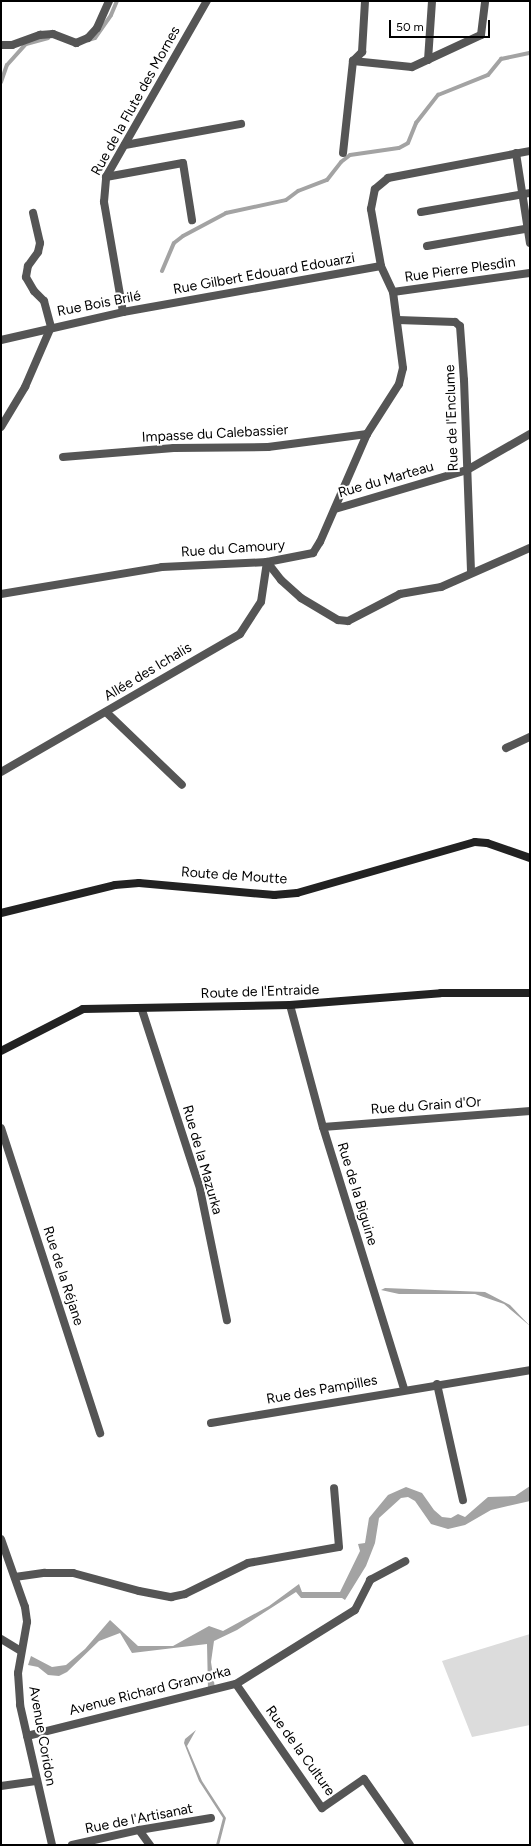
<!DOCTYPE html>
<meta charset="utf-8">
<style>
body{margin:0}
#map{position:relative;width:531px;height:1846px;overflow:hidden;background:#fff;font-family:Figtree,sans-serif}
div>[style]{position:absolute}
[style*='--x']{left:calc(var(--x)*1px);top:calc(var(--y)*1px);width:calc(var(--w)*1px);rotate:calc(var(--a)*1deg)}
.green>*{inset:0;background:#dcdcdc}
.water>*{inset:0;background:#a3a3a3}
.stream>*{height:4px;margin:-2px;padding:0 2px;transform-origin:2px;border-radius:2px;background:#a3a3a3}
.street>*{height:8px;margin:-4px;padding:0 4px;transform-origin:4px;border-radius:4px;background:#555}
.secondary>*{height:8px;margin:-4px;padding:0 4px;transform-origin:4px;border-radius:4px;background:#222}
span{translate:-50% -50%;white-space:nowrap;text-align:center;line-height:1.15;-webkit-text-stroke:4px #fff;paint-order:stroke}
.street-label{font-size:14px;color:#000}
.frame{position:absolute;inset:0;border:2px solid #000;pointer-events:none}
.scale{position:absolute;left:389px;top:20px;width:101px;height:18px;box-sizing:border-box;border:2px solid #000;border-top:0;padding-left:5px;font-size:12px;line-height:14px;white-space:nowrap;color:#000;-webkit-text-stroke:3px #fff;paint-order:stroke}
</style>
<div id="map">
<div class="green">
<div style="clip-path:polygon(530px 1634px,530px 1725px,472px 1737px,442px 1661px)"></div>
</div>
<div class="water">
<div style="clip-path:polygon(385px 1288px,485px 1292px,510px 1305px,530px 1326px,504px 1304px,475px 1294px,399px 1294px,381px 1290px)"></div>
<div style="clip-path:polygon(530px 1486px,530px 1501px,491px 1510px,465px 1525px,448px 1529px,431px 1524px,415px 1501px,408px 1497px,401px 1498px,379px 1518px,375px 1543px,366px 1566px,345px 1600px,342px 1598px,301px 1598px,296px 1592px,237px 1630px,214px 1641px,211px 1662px,215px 1688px,208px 1690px,207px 1644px,132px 1653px,120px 1633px,99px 1641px,67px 1672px,59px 1676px,48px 1675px,38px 1667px,28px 1665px,31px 1656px,52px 1667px,66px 1665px,85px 1649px,110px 1620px,138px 1646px,173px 1646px,209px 1626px,223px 1631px,269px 1606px,299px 1584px,302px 1592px,340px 1592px,360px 1551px,358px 1544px,365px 1543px,369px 1518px,388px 1495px,406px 1487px,422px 1493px,434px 1510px,442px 1517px,451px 1518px,458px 1514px,465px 1517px,488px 1497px,515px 1496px)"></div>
<div style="clip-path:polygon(196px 1730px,187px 1746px,202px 1781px,226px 1818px,219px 1845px,216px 1845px,223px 1818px,199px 1781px,184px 1743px,185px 1739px)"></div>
</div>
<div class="stream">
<div style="--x:88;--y:40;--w:7;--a:-16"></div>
<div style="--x:95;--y:38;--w:28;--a:-55"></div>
<div style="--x:111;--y:15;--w:15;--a:-67"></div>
<div style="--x:1;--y:82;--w:18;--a:-71"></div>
<div style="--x:7;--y:65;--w:28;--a:-48"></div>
<div style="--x:26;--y:44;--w:23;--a:-15"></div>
<div style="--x:162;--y:271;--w:30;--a:-67"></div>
<div style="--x:174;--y:243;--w:11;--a:-38"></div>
<div style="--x:183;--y:236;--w:49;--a:-28.1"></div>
<div style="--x:226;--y:213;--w:61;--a:-12.2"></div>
<div style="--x:286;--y:200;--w:15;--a:-37"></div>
<div style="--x:298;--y:191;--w:31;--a:-21"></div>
<div style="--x:327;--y:180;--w:23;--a:-52"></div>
<div style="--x:341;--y:162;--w:11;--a:-38"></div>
<div style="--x:350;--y:155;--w:49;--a:-8.1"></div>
<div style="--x:399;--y:148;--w:10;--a:-29"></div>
<div style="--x:408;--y:143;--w:22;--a:-68"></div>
<div style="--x:416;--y:123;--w:36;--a:-52"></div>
<div style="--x:438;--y:95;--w:54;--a:-21.8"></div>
<div style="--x:488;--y:75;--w:21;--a:-51"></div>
<div style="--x:501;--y:59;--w:30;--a:-12"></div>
</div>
<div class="street">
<div style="--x:1;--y:45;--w:11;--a:0"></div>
<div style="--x:12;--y:45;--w:30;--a:-20"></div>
<div style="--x:40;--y:35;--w:13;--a:-4"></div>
<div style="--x:53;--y:34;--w:25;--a:21"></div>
<div style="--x:76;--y:43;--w:13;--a:-23"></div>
<div style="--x:88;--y:38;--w:13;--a:-48"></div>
<div style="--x:97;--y:28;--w:30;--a:-66"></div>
<div style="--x:428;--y:60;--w:59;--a:-86.1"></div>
<div style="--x:353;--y:61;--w:59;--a:5.8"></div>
<div style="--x:412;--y:67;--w:76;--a:-24.9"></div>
<div style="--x:481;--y:35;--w:34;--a:-83"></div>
<div style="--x:125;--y:145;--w:118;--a:-10.3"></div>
<div style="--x:343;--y:153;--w:93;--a:-83.8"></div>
<div style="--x:353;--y:61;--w:13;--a:-45"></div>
<div style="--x:362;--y:52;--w:51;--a:-86.6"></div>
<div style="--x:516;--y:153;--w:91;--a:81.2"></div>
<div style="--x:106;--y:177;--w:78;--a:-10.3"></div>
<div style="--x:183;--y:163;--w:58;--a:81"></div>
<div style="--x:421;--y:212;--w:111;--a:-9.9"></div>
<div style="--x:427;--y:246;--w:105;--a:-9.9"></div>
<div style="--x:393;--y:292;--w:138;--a:-7.9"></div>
<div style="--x:123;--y:312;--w:112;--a:-99.8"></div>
<div style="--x:104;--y:202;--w:25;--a:-85"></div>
<div style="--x:106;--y:177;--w:203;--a:-60.2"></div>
<div style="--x:398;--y:320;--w:57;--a:2"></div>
<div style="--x:455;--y:322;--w:6;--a:39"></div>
<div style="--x:460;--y:326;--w:54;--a:85.8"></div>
<div style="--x:464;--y:380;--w:192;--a:87.9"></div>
<div style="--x:1;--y:340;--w:125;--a:-12.9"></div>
<div style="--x:123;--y:312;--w:262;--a:-10.1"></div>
<div style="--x:1;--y:427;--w:47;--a:-59"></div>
<div style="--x:25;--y:387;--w:65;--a:-66.6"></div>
<div style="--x:51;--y:327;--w:27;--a:-105"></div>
<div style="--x:44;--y:301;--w:14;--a:-135"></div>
<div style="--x:34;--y:291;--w:16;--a:-120"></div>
<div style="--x:26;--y:277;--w:11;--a:-80"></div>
<div style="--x:28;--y:266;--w:17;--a:-54"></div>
<div style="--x:38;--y:252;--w:9;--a:-77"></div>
<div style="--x:40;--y:243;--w:31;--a:-103"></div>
<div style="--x:63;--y:457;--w:111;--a:-4.6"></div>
<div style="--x:174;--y:448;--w:94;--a:-0.6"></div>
<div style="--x:268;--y:447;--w:100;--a:-7.5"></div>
<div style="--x:335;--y:509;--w:138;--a:-16.5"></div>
<div style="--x:467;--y:470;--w:73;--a:-29.7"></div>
<div style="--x:267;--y:562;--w:23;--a:52"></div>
<div style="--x:281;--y:580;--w:27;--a:42"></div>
<div style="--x:301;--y:598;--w:43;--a:30.7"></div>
<div style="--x:338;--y:620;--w:10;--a:6"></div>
<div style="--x:348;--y:621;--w:59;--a:-27.4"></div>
<div style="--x:400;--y:594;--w:42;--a:-9.7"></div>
<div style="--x:441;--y:587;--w:97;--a:-23.7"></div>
<div style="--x:1;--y:594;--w:163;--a:-9.5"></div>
<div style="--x:162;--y:567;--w:105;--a:-2.7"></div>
<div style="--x:267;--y:562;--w:47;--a:-11.1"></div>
<div style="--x:313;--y:553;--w:13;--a:-58"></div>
<div style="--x:320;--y:542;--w:118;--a:-66.5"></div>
<div style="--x:367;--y:434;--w:59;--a:-57.4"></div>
<div style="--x:399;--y:384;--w:16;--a:-76"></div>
<div style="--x:403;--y:368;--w:77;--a:-97.5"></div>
<div style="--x:393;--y:292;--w:29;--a:-115"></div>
<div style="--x:381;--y:266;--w:58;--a:-100"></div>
<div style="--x:371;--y:209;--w:20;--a:-79"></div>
<div style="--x:375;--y:189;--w:17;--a:-40"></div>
<div style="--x:388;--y:178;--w:145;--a:-10.8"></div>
<div style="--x:106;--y:712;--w:105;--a:43.8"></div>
<div style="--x:506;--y:748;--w:26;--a:-25"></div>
<div style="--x:1;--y:772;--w:276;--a:-30"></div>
<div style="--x:240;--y:634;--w:38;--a:-57"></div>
<div style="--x:261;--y:602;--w:40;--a:-81.5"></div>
<div style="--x:290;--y:1005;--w:126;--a:74.9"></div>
<div style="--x:323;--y:1127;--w:274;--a:72.8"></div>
<div style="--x:142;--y:1010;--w:188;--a:72"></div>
<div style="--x:200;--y:1189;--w:134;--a:78.4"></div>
<div style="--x:323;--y:1127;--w:208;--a:-4.4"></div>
<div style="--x:1;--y:1128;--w:321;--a:72"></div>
<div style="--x:437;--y:1384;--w:119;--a:77.4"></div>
<div style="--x:211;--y:1423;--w:323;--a:-9.4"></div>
<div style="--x:1;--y:1539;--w:72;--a:70.6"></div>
<div style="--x:25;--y:1607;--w:15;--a:82"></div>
<div style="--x:27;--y:1622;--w:52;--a:100"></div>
<div style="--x:18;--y:1673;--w:32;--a:86"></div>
<div style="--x:20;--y:1705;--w:144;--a:77.1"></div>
<div style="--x:15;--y:1577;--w:30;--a:-8"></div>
<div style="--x:45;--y:1573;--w:28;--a:0"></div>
<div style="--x:73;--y:1573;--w:68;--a:15.3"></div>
<div style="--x:139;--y:1591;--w:33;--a:11"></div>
<div style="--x:171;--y:1597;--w:14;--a:-12"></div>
<div style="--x:185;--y:1594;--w:70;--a:-26.2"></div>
<div style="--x:248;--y:1563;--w:92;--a:-10"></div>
<div style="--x:339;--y:1547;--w:59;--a:-94.8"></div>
<div style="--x:1;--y:1639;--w:23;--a:31"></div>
<div style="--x:236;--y:1684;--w:151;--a:55.3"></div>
<div style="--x:322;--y:1808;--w:51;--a:-34.6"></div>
<div style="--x:364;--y:1779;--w:80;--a:55.1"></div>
<div style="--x:27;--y:1736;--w:215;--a:-14"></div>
<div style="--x:236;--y:1684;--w:140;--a:-31.9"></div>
<div style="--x:355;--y:1610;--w:34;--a:-63"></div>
<div style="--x:370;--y:1580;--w:40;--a:-28"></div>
<div style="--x:1;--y:1786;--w:35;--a:-8"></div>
<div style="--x:139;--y:1830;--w:19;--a:54"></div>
<div style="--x:72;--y:1845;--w:69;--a:-12.6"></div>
<div style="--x:139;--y:1830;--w:73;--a:-9.5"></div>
</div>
<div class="secondary">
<div style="--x:1;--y:913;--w:117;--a:-13.8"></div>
<div style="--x:115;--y:885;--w:24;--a:-5"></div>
<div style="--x:139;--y:883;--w:136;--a:5.1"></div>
<div style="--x:274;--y:895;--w:23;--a:-5"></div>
<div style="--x:297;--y:893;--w:185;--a:-16"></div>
<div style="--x:475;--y:842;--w:12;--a:5"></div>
<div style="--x:487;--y:843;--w:46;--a:19.2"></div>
<div style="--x:1;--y:1051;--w:92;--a:-27.1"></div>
<div style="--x:83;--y:1009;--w:207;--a:-1.1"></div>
<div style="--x:290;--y:1005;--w:151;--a:-4.5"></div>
<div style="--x:441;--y:993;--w:89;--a:0"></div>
</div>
<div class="street-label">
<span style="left:136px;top:101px;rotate:-61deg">Rue de la Flute des Mornes</span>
<span style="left:460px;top:270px;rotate:-8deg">Rue Pierre Plesdin</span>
<span style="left:264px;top:274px;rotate:-10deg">Rue Gilbert Edouard Edouarzi</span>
<span style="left:99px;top:304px;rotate:-11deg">Rue Bois Brilé</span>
<span style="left:452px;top:418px;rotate:-92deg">Rue de l'Enclume</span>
<span style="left:215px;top:434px;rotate:-3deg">Impasse du Calebassier</span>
<span style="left:386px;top:480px;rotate:-16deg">Rue du Marteau</span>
<span style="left:233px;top:549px;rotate:-4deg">Rue du Camoury</span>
<span style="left:148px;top:672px;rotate:-31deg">Allée des Ichalis</span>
<span style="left:234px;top:876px;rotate:4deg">Route de Moutte</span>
<span style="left:260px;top:992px;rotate:-2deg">Route de l'Entraide</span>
<span style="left:426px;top:1106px;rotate:-4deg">Rue du Grain d'Or</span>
<span style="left:202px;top:1160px;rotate:74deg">Rue de la Mazurka</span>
<span style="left:357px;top:1194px;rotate:73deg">Rue de la Biguine</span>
<span style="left:63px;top:1276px;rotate:72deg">Rue de la Réjane</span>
<span style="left:322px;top:1390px;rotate:-10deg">Rue des Pampilles</span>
<span style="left:150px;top:1691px;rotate:-14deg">Avenue Richard Granvorka</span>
<span style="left:42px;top:1736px;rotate:80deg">Avenue Coridon</span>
<span style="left:300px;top:1751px;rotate:54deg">Rue de la Culture</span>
<span style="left:139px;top:1819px;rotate:-11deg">Rue de l'Artisanat</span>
</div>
<div class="frame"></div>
<div class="scale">50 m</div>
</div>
